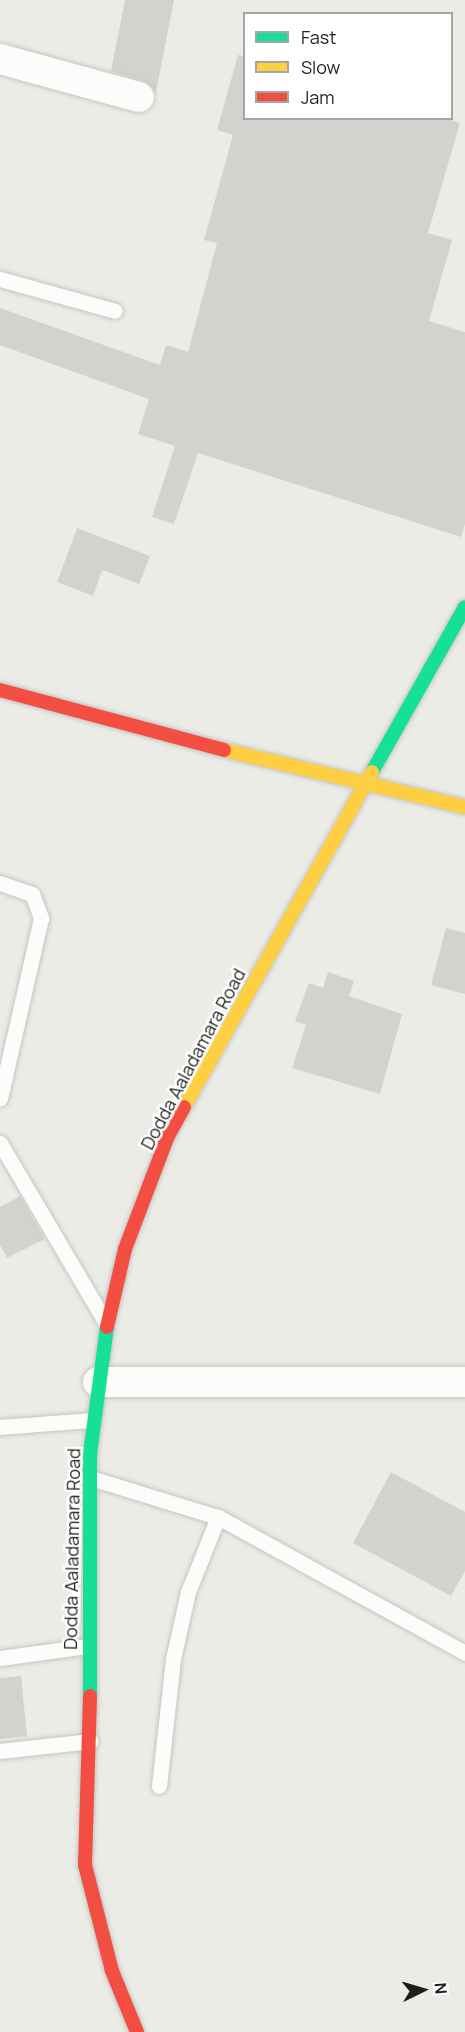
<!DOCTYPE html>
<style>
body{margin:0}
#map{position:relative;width:465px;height:2032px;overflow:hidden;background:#ecece7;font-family:Manrope,sans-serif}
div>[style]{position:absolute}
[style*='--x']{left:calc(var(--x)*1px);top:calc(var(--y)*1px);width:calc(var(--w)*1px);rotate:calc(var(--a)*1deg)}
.building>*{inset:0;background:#d3d2ce}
.roads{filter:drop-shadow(0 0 2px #c5c5c3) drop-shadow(0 0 2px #c5c5c3)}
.lane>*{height:15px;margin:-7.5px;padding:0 7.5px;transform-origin:7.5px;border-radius:7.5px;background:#fcfcfb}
.street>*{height:30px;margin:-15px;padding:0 15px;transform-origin:15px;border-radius:15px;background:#fcfcfb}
.fast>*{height:14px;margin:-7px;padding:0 7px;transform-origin:7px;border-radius:7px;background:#16e098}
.slow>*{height:14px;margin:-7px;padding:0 7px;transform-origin:7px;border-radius:7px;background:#ffcf43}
.jam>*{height:14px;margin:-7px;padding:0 7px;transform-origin:7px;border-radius:7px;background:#f24e42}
span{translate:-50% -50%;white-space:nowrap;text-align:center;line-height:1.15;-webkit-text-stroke:5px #fff;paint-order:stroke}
.street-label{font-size:18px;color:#1e1e1e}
.legend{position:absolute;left:243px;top:12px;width:210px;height:108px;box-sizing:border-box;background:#fff;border:2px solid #a5a5a5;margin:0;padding:8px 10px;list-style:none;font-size:18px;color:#1e1e1e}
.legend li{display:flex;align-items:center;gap:12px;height:30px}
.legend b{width:30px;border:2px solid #a5a5a5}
.north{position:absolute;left:393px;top:1960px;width:60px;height:60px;-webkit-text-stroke:4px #fff;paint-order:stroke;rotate:85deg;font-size:16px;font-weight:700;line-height:24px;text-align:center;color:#1e1e1e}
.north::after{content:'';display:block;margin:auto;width:21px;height:27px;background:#1e1e1e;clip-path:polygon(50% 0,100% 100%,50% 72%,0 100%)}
</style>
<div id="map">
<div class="building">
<div style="clip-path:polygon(125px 0,174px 0,156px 92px,144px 81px,111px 71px)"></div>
<div style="clip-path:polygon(238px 55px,244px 56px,244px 118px,445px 118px,460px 123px,428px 233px,452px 240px,429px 321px,465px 332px,465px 524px,461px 537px,198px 453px,174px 524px,152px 517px,175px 446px,138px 434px,149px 399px,0 345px,0 308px,160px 365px,166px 345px,188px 352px,217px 243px,204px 240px,233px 135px,217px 130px)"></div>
<div style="clip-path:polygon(77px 528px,150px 556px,139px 584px,102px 570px,93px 596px,57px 582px)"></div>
<div style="clip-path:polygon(446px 928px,465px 933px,465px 994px,431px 985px)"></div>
<div style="clip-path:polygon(328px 972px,354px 981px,349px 996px,402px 1014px,380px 1094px,292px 1068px,306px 1025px,295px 1021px,309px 983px,323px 988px)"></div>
<div style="clip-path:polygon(20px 1196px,45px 1239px,7px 1258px,0 1245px,0 1207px)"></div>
<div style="clip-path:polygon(391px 1472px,465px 1512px,465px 1571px,451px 1596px,353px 1543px)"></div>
<div style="clip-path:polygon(21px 1676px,27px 1736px,0 1739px,0 1678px)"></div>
</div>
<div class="roads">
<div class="lane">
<div style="--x:0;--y:279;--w:119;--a:15.5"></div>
<div style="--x:0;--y:883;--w:34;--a:19"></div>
<div style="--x:32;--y:894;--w:26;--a:69"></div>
<div style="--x:41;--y:918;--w:185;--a:102.8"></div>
<div style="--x:0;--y:1143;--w:207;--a:59.5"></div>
<div style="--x:0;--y:1427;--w:92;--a:-4.4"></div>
<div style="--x:91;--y:1478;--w:133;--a:17.1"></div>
<div style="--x:218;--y:1517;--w:282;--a:28.8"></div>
<div style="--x:0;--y:1658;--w:89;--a:-7.8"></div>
<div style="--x:0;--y:1751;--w:91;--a:-6.3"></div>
<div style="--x:159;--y:1786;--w:128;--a:-83.7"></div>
<div style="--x:173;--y:1659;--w:69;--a:-77.4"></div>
<div style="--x:188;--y:1592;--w:81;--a:-68.2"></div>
</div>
<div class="street">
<div style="--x:0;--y:59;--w:144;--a:15.3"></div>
<div style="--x:98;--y:1382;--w:367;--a:0"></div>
</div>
<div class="fast">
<div style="--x:372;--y:772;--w:189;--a:-60.6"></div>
<div style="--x:90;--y:1696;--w:242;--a:-90"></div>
<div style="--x:90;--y:1454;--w:128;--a:-82.4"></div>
</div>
<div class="slow">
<div style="--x:224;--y:750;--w:248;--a:13.3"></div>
<div style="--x:184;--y:1107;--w:384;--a:-60.7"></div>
</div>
<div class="jam">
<div style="--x:0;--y:690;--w:232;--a:15"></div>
<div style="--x:107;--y:1327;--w:80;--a:-77"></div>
<div style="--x:125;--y:1249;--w:121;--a:-69.2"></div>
<div style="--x:168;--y:1136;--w:33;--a:-61"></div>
<div style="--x:90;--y:1696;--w:169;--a:91.7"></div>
<div style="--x:85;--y:1865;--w:109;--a:75.7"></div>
<div style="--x:112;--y:1971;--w:66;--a:67.7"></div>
</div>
</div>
<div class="street-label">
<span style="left:193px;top:1059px;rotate:-62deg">Dodda Aaladamara Road</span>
<span style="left:72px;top:1549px;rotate:-89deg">Dodda Aaladamara Road</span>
</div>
<ul class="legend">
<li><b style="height:8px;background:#16e098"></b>Fast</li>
<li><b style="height:8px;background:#ffcf43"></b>Slow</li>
<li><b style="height:8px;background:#f24e42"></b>Jam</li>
</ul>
<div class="north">N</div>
</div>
